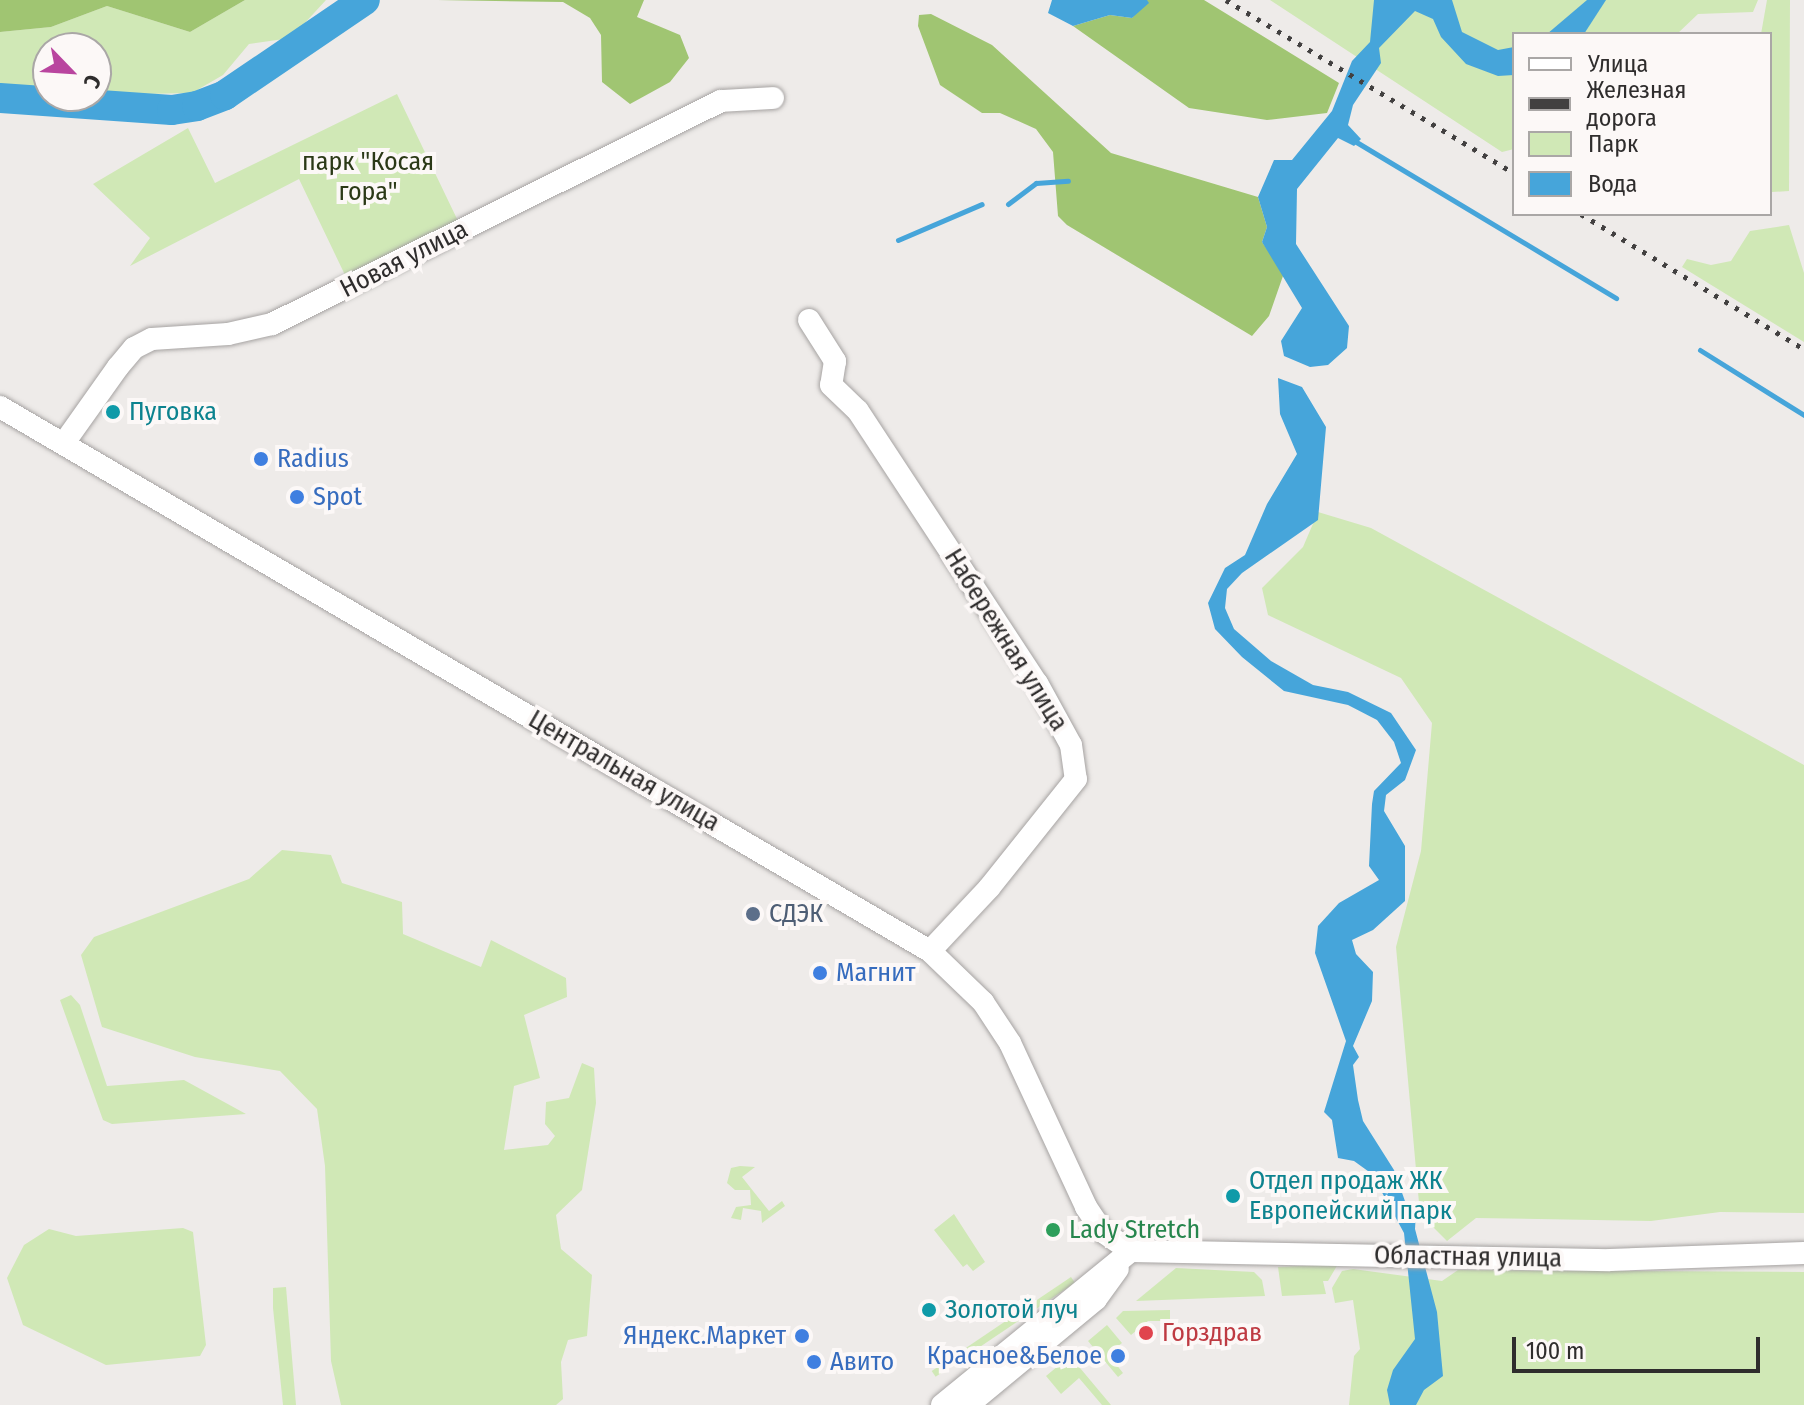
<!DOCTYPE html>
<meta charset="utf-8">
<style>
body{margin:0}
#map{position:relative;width:1804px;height:1405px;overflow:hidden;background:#eeebe9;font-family:"Fira Sans Condensed",sans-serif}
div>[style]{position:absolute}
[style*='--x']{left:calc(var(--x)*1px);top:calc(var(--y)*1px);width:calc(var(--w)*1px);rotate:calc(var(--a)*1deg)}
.green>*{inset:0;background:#d0e8b6;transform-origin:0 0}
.forest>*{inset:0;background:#a0c572}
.water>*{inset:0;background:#46a5da}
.stream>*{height:5px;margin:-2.5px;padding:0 2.5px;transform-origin:2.5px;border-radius:2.5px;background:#46a5da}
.river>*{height:30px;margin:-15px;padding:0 15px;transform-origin:15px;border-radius:15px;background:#46a5da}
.roads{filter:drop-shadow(0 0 2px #a6a3a2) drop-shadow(0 0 2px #a6a3a2)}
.minor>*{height:22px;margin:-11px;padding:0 11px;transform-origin:11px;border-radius:11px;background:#fff}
.rail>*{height:5px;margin-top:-2.5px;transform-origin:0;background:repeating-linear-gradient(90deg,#424040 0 4px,transparent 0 12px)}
.dots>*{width:22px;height:22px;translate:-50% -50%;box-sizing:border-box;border:4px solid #fcf8f7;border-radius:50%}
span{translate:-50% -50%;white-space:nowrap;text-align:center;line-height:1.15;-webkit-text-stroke:8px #fcf8f7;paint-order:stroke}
.park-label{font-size:26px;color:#2b3917}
.street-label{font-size:26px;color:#2f2d2d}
.culture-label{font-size:26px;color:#0d838f}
.left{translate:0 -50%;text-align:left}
.shop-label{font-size:26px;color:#366cbe}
.right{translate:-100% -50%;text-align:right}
.service-label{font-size:26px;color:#4e5e75}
.leisure-label{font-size:26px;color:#27864d}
.health-label{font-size:26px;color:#be3a42}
.legend{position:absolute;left:1512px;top:32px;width:260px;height:184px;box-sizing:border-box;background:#fcf8f7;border:2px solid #aaa7a6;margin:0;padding:10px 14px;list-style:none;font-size:24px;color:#2f2d2d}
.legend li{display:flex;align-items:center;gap:16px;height:40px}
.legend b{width:40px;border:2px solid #aaa7a6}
.north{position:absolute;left:32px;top:32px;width:80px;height:80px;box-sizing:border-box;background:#fcf8f7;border:2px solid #aaa7a6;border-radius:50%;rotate:115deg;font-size:22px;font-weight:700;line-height:32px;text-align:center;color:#2f2d2d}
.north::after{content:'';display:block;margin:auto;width:28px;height:36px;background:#b9459f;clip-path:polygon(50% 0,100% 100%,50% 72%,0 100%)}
.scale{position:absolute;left:1512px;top:1337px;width:248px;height:36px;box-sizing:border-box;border:4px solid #2f2d2d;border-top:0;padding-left:10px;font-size:24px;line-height:28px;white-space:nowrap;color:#2f2d2d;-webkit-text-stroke:6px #fcf8f7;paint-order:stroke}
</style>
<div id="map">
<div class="green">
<div style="clip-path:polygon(245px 0,326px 0,291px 38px,249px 44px,223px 75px,192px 93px,96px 95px,96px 48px,48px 48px,48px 92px,0 89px,0 32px,51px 27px,107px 6px,190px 32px)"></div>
<div style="clip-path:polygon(1270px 0,1758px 0,1753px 12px,1698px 14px,1677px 34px,1514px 34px,1514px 149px,1502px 152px)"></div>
<div style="clip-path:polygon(1767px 0,1790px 0,1789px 191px,1772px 192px,1770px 183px,1770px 34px,1761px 34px)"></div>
<div style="clip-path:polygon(397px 94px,458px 221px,345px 275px,299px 179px,130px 266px,150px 238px,93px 184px,188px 128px,215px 183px)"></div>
<div style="clip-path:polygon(1789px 225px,1804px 273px,1804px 342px,1682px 267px,1687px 259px,1711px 265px,1731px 261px,1750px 231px)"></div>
<div style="clip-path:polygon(1318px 512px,1371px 528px,1804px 765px,1804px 1213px,1720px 1212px,1651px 1221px,1476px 1218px,1447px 1241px,1420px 1214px,1396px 947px,1421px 851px,1432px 723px,1401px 678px,1268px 615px,1262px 588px,1303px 547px)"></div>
<div style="clip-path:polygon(282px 850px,331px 855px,342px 883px,402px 902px,403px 934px,481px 967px,491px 940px,566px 978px,567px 997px,524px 1015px,540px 1078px,514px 1086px,504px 1150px,548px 1145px,555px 1136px,545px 1124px,546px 1102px,569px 1098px,582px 1063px,594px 1068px,596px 1103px,582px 1190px,556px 1215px,561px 1249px,592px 1275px,587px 1336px,568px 1340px,561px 1362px,563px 1399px,556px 1405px,341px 1405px,331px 1361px,325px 1166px,317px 1109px,280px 1071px,195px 1057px,102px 1027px,81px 955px,94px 937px,249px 879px)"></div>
<div style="clip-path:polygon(71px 995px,80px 1005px,107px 1086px,184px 1080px,246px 1114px,112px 1124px,103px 1120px,60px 1000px)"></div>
<div style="clip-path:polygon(740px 1166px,755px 1167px,742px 1177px,769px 1211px,782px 1201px,785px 1206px,762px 1223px,761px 1211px,743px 1208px,741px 1220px,731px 1218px,736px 1207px,751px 1205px,750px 1190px,735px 1190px,727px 1183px,731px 1168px)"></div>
<div style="clip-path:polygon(954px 1214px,985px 1262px,973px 1271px,967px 1264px,963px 1267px,934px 1230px)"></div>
<div style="clip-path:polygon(49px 1229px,76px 1236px,183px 1228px,193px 1232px,206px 1345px,200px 1356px,106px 1365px,23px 1325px,7px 1278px,24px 1245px)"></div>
<div style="clip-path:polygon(1338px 1264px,1328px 1281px,1323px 1281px,1326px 1294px,1282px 1296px,1278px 1267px)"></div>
<div style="clip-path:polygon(1176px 1268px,1254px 1272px,1262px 1280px,1265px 1296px,1136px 1301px)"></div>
<div style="clip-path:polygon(1353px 1269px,1442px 1281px,1458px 1270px,1804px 1272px,1804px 1405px,1349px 1405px,1354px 1356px,1360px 1349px,1353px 1300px,1335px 1303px,1332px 1288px,1342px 1271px)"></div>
<div style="left:1071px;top:1277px;width:7px;height:168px;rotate:56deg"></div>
<div style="clip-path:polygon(286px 1287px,296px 1405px,283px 1405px,273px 1308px,273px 1288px)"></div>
<div style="clip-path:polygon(1170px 1310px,1170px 1321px,1148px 1321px,1131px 1335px,1116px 1318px,1123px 1311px)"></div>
<div style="clip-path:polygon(1107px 1325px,1122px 1343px,1108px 1354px,1123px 1373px,1118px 1377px,1088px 1341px)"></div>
<div style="clip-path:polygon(1070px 1356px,1111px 1405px,1102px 1405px,1079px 1378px,1061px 1394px,1046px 1376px)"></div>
</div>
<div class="forest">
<div style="clip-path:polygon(0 0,245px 0,190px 32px,107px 6px,51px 27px,0 32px)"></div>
<div style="clip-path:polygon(437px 0,644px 0,637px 17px,680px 35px,689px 58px,670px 82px,630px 104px,602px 82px,601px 35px,590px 18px,563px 2px)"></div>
<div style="clip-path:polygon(1147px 0,1204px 0,1339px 83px,1327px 113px,1267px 120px,1189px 108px,1073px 26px,1110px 15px,1132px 18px)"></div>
<div style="clip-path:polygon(931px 14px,992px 45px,1111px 153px,1258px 197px,1267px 227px,1262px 242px,1284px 273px,1269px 316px,1252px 336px,1067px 225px,1058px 216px,1053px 152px,1036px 129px,1000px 113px,982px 113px,940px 85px,918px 26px,919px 15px)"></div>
</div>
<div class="water">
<div style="clip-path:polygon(1052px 0,1147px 0,1149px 3px,1132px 18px,1110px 15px,1073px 26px,1048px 13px)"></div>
<div style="clip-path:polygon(1374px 0,1452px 0,1462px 32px,1498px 50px,1514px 47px,1514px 75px,1498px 76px,1466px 64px,1441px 37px,1433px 19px,1415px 11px,1379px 48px,1381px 63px,1353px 105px,1348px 125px,1361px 139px,1354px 146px,1338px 138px,1297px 189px,1296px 244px,1349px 326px,1347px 348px,1328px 365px,1310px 367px,1284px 356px,1281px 341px,1302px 308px,1262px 242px,1267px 227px,1258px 197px,1274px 160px,1292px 160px,1332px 111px,1352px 61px,1370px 42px)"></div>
<div style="clip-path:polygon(1587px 0,1606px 0,1584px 34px,1547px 34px)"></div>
<div style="clip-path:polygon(1278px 378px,1302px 387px,1326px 427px,1318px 520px,1242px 573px,1227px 589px,1225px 608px,1234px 629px,1271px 661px,1313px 685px,1348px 692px,1391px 713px,1416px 750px,1405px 780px,1386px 795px,1384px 811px,1405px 846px,1405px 901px,1373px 930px,1352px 940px,1356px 954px,1373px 972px,1372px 1001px,1353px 1046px,1359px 1057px,1353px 1065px,1358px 1100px,1363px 1121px,1394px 1170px,1406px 1204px,1416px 1212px,1415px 1229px,1437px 1312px,1443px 1376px,1424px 1390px,1416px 1405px,1390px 1405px,1387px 1390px,1393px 1370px,1415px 1339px,1404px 1233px,1372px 1174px,1354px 1161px,1338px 1158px,1332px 1120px,1324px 1112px,1346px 1041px,1315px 953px,1318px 926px,1339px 903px,1379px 880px,1369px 866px,1372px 804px,1374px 791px,1401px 763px,1394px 742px,1377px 720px,1348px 705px,1284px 691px,1242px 657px,1215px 629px,1208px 603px,1225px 568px,1245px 555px,1267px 504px,1297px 454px,1280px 414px)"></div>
</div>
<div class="stream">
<div style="--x:1353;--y:140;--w:307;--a:31"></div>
<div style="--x:1008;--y:204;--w:35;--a:-37"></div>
<div style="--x:1036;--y:183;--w:32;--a:-4"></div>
<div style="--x:898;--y:240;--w:91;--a:-23.2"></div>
<div style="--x:1700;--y:350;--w:123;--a:32"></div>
</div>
<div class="river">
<div style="--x:0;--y:98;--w:172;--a:4"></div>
<div style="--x:172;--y:110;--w:25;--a:-9"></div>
<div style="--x:197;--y:106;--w:30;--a:-21"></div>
<div style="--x:225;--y:95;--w:169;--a:-34.2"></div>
</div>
<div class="roads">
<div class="minor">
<div style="--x:809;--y:320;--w:49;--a:57.6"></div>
<div style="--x:835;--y:361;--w:24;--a:99"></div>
<div style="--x:831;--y:385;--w:37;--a:44"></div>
<div style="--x:858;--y:411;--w:326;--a:56.7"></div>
<div style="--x:1037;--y:683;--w:71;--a:61.3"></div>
<div style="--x:1071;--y:745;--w:34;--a:82"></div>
<div style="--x:1076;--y:779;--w:139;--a:128.6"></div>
<div style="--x:989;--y:888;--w:86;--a:133.1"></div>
<div style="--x:0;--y:407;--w:1077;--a:30.33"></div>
<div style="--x:930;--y:951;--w:74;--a:43.9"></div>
<div style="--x:983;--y:1002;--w:49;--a:56.6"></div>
<div style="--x:1010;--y:1043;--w:181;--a:65.1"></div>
<div style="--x:1086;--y:1207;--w:30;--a:56"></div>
<div style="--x:1103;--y:1232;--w:34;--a:34"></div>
<div style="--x:64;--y:443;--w:93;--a:-54.6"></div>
<div style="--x:118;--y:367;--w:25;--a:-50"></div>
<div style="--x:134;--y:348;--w:20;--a:-27"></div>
<div style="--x:152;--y:339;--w:76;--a:-3.8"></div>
<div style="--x:228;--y:334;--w:45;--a:-12.8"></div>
<div style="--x:272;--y:324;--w:501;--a:-26.41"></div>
<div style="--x:721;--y:101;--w:52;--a:-3.3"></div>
<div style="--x:1131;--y:1251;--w:479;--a:1.1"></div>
<div style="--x:1610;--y:1260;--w:194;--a:-2.1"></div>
<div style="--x:942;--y:1405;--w:244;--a:-39.2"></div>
<div style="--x:968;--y:1405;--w:166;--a:-39.6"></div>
<div style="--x:1096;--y:1299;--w:37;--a:-54"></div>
</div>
</div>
<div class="rail">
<div style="--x:1226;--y:0;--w:336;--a:31"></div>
<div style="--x:1581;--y:214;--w:261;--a:31.2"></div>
</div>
<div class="dots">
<div style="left:113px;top:412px;background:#0f9aa8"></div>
<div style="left:261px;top:459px;background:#3f7fe0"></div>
<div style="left:297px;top:497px;background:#3f7fe0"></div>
<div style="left:753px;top:914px;background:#5c6f8a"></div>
<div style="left:820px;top:973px;background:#3f7fe0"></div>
<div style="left:1233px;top:1196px;background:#0f9aa8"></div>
<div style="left:1053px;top:1230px;background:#2e9e5b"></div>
<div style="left:929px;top:1310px;background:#0f9aa8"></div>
<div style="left:1146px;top:1333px;background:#e0444e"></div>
<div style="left:802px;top:1336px;background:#3f7fe0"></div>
<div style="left:1118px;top:1356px;background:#3f7fe0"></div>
<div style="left:814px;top:1362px;background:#3f7fe0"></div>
</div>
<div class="park-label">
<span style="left:368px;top:177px">парк "Косая<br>гора"</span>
</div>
<div class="street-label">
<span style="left:404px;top:259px;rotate:-27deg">Новая улица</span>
<span style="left:1006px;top:640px;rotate:58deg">Набережная улица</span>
<span style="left:624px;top:771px;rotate:30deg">Центральная улица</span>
<span style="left:1468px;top:1257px;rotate:1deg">Областная улица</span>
</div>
<div class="culture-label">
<span class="left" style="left:129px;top:412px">Пуговка</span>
<span class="left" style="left:1249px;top:1196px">Отдел продаж ЖК<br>Европейский парк</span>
<span class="left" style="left:945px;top:1310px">Золотой луч</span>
</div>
<div class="shop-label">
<span class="left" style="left:277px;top:459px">Radius</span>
<span class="left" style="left:313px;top:497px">Spot</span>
<span class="left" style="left:836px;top:973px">Магнит</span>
<span class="right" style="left:786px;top:1336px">Яндекс.Маркет</span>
<span class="right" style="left:1102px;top:1356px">Красное&amp;Белое</span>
<span class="left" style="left:830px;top:1362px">Авито</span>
</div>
<div class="service-label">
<span class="left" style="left:769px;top:914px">СДЭК</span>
</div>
<div class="leisure-label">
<span class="left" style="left:1069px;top:1230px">Lady Stretch</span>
</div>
<div class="health-label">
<span class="left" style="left:1162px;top:1333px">Горздрав</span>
</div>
<ul class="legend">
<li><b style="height:10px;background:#fff"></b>Улица</li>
<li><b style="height:10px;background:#424040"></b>Железная дорога</li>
<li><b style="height:22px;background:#d0e8b6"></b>Парк</li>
<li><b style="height:22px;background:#46a5da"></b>Вода</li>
</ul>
<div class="north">С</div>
<div class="scale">100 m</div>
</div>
